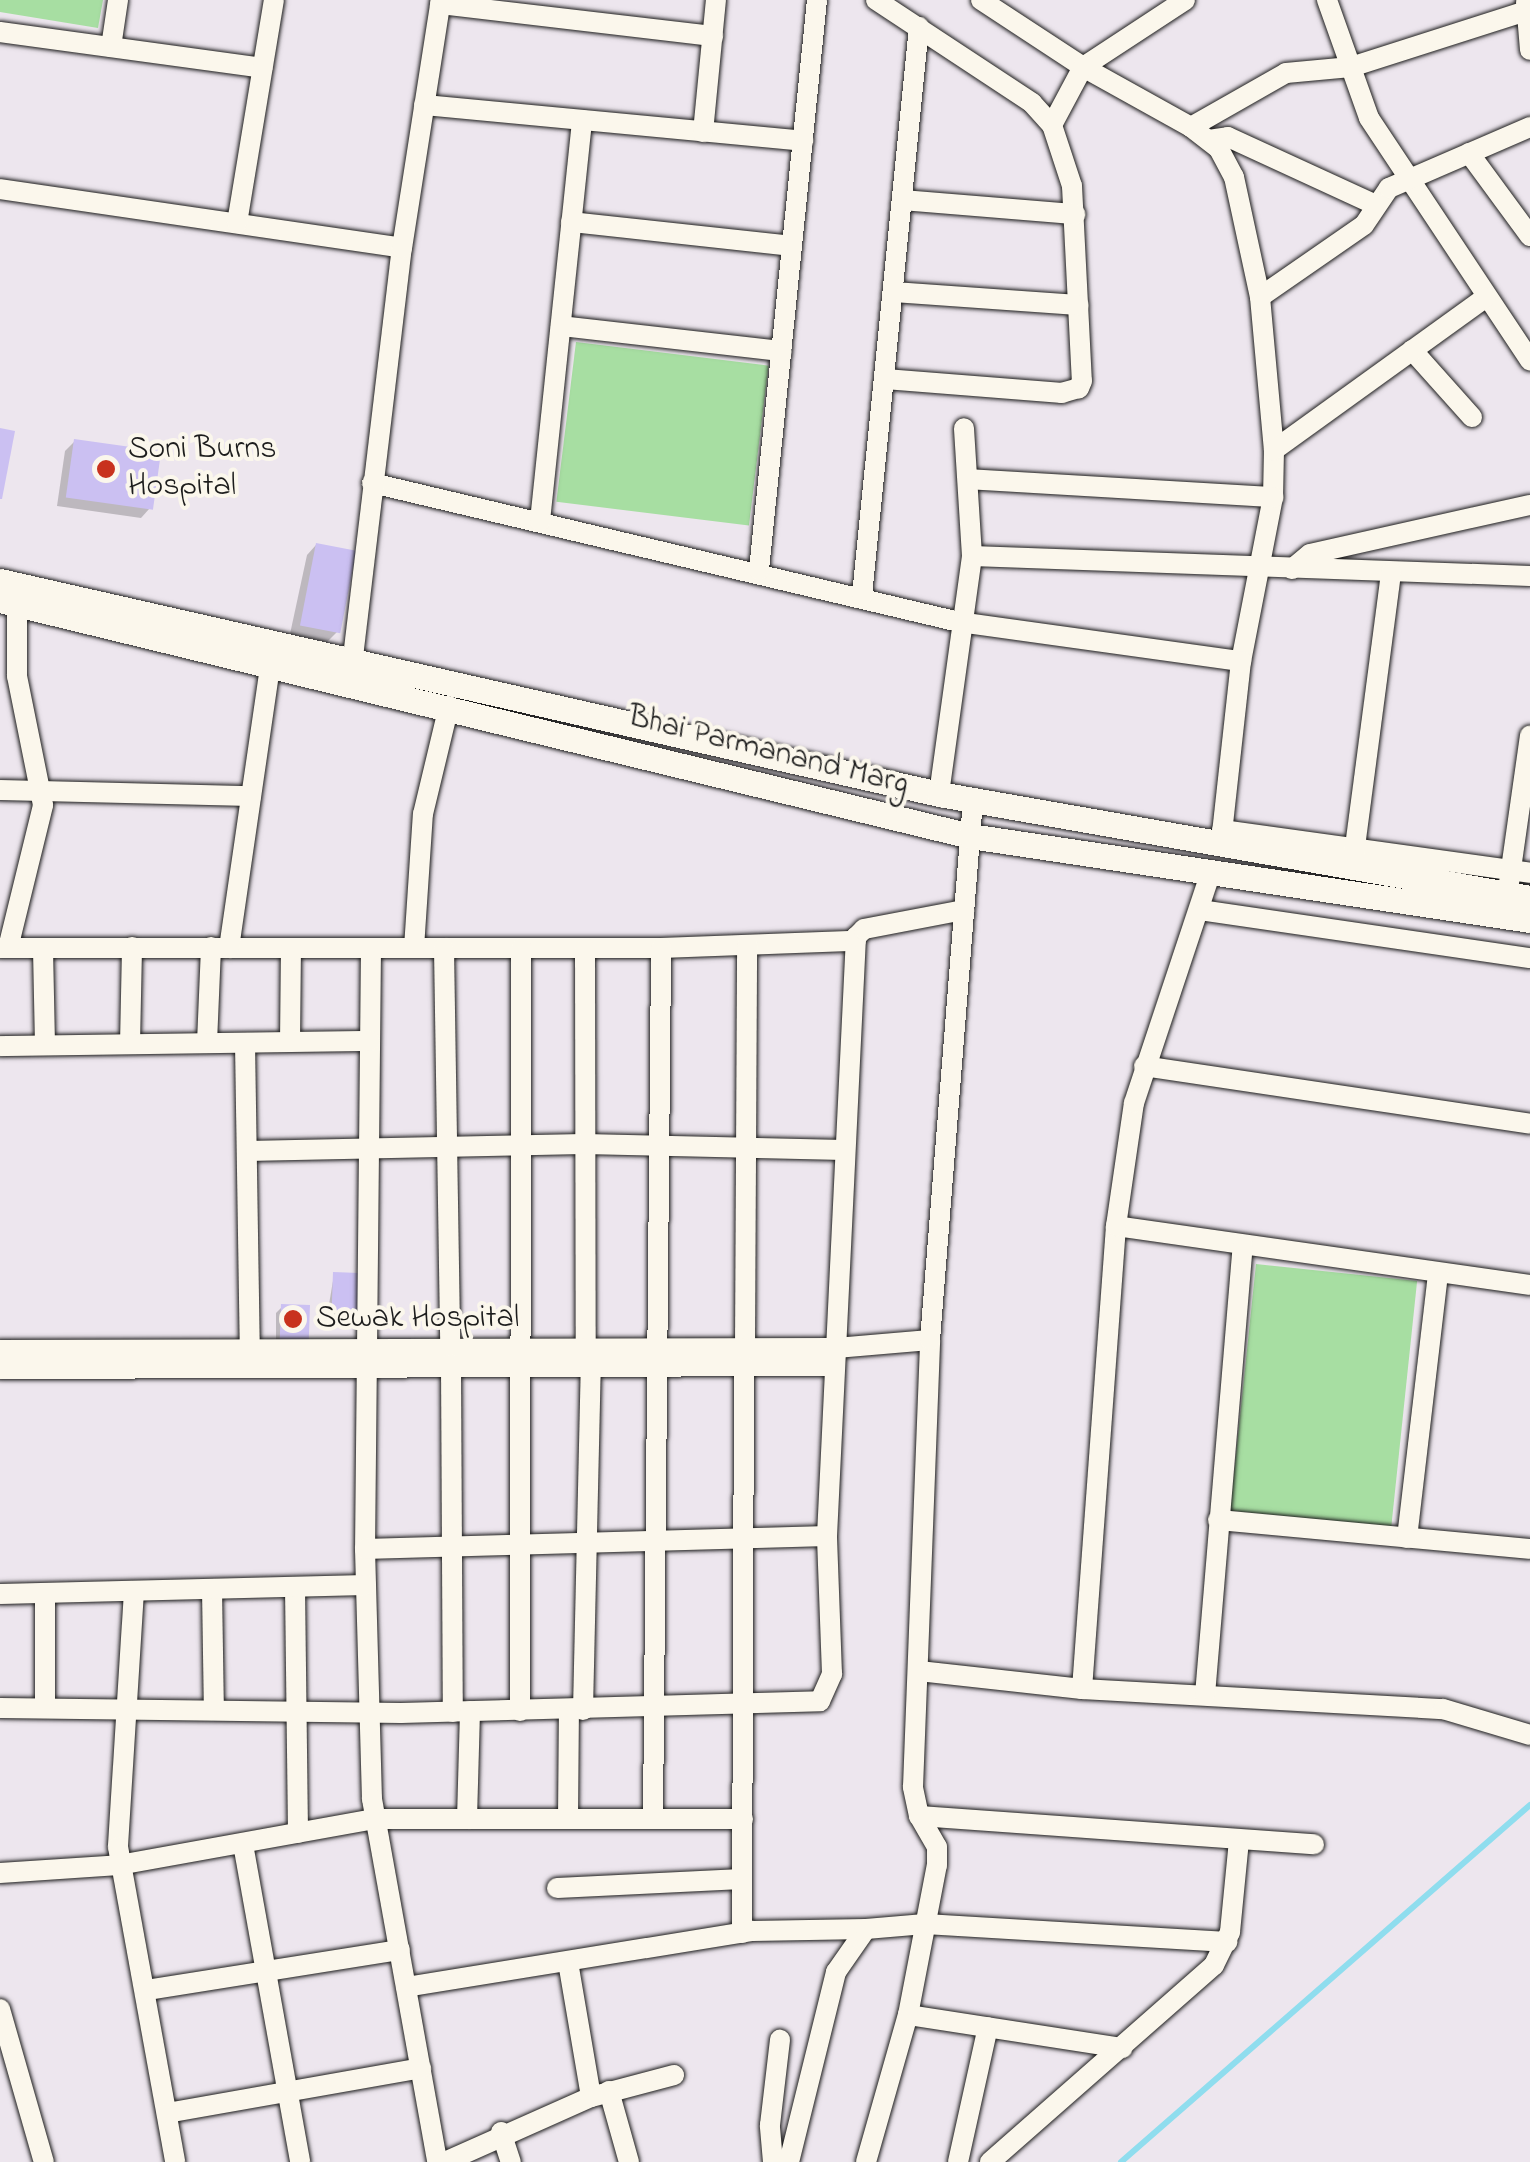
<!DOCTYPE html>
<style>
body{margin:0}
#map{position:relative;width:1530px;height:2162px;overflow:hidden;background:#ede6ee;font-family:"Indie Flower",sans-serif}
div>[style]{position:absolute}
[style*='--x']{left:calc(var(--x)*1px);top:calc(var(--y)*1px);width:calc(var(--w)*1px);rotate:calc(var(--a)*1deg)}
.green>*{inset:0;background:#a7dea2;transform-origin:0 0}
.shadow>*{inset:0;background:#0003}
.stream>*{height:6px;margin:-3px;padding:0 3px;transform-origin:3px;border-radius:3px;background:#8fddee}
.building>*{inset:0;background:#cbc0f2;transform-origin:0 0}
.roads{filter:drop-shadow(0 0 2px #1c1c1c) drop-shadow(0 0 2px #1c1c1c)}
.minor>*{height:20px;margin:-10px;padding:0 10px;transform-origin:10px;border-radius:10px;background:#fbf7ec}
.tertiary>*{height:25px;margin:-12.5px;padding:0 12.5px;transform-origin:12.5px;border-radius:12.5px;background:#fbf7ec}
.dots>*{width:28px;height:28px;translate:-50% -50%;box-sizing:border-box;border:5px solid #fbf7ec;border-radius:50%}
span{translate:-50% -50%;white-space:nowrap;text-align:center;line-height:1.15;-webkit-text-stroke:8px #fbf7ec;paint-order:stroke}
.poi-label{font-size:32px;color:#1c1c1c}
.left{translate:0 -50%;text-align:left}
.street-label{font-size:32px;color:#1c1c1c}
</style>
<div id="map">
<div class="green">
<div style="clip-path:polygon(0 0,103px 0,98px 28px,0 12px)"></div>
<div style="left:576px;top:342px;width:194px;height:161px;rotate:7deg"></div>
<div style="left:1256px;top:1264px;width:162px;height:248px;rotate:6deg"></div>
</div>
<div class="shadow">
<div style="clip-path:polygon(74px 442px,150px 508px,141px 518px,57px 506px,65px 451px)"></div>
<div style="clip-path:polygon(316px 545px,337px 632px,327px 642px,290px 634px,307px 555px)"></div>
<div style="clip-path:polygon(334px 1275px,362px 1311px,356px 1317px,327px 1316px)"></div>
<div style="clip-path:polygon(282px 1307px,308px 1307px,276px 1351px,276px 1313px)"></div>
</div>
<div class="stream">
<div style="--x:1121;--y:2162;--w:543;--a:-41.12"></div>
</div>
<div class="building">
<div style="clip-path:polygon(0 428px,15px 431px,2px 499px,0 499px)"></div>
<div style="left:74px;top:439px;width:88px;height:59px;rotate:8deg"></div>
<div style="left:316px;top:543px;width:41px;height:84px;rotate:11deg"></div>
<div style="left:333px;top:1272px;width:33px;height:39px;rotate:2deg"></div>
<div style="left:281px;top:1304px;width:29px;height:42px;rotate:2deg"></div>
</div>
<div class="roads">
<div class="minor">
<div style="--x:876;--y:0;--w:187;--a:33.4"></div>
<div style="--x:1032;--y:103;--w:30;--a:48"></div>
<div style="--x:1052;--y:125;--w:64;--a:71.8"></div>
<div style="--x:1072;--y:186;--w:195;--a:87.1"></div>
<div style="--x:1082;--y:381;--w:8;--a:113"></div>
<div style="--x:1079;--y:388;--w:18;--a:164"></div>
<div style="--x:1062;--y:393;--w:177;--a:-175.5"></div>
<div style="--x:981;--y:0;--w:122;--a:33.3"></div>
<div style="--x:1083;--y:67;--w:124;--a:29.1"></div>
<div style="--x:1191;--y:127;--w:36;--a:38"></div>
<div style="--x:1219;--y:149;--w:32;--a:62"></div>
<div style="--x:1234;--y:177;--w:123;--a:77.8"></div>
<div style="--x:1260;--y:297;--w:154;--a:84.8"></div>
<div style="--x:1274;--y:450;--w:47;--a:91.2"></div>
<div style="--x:1273;--y:497;--w:167;--a:101"></div>
<div style="--x:1241;--y:661;--w:182;--a:96.3"></div>
<div style="--x:1327;--y:0;--w:125;--a:70.4"></div>
<div style="--x:1369;--y:118;--w:291;--a:56.4"></div>
<div style="--x:1526;--y:2;--w:48;--a:85.2"></div>
<div style="--x:440;--y:4;--w:275;--a:6.7"></div>
<div style="--x:0;--y:32;--w:265;--a:7.8"></div>
<div style="--x:111;--y:47;--w:48;--a:-81.5"></div>
<div style="--x:424;--y:105;--w:381;--a:5.4"></div>
<div style="--x:1052;--y:125;--w:66;--a:-61.9"></div>
<div style="--x:1083;--y:67;--w:122;--a:-33.3"></div>
<div style="--x:1191;--y:127;--w:109;--a:-29.6"></div>
<div style="--x:1286;--y:73;--w:65;--a:-5.3"></div>
<div style="--x:1351;--y:67;--w:188;--a:-17.7"></div>
<div style="--x:703;--y:132;--w:133;--a:-84.4"></div>
<div style="--x:1209;--y:140;--w:19;--a:-9"></div>
<div style="--x:1228;--y:137;--w:163;--a:24.7"></div>
<div style="--x:1469;--y:153;--w:103;--a:53.7"></div>
<div style="--x:0;--y:189;--w:406;--a:8.3"></div>
<div style="--x:903;--y:200;--w:173;--a:4.7"></div>
<div style="--x:571;--y:222;--w:222;--a:6.2"></div>
<div style="--x:237;--y:223;--w:226;--a:-80.6"></div>
<div style="--x:893;--y:292;--w:186;--a:4"></div>
<div style="--x:1260;--y:297;--w:126;--a:-34.7"></div>
<div style="--x:1364;--y:225;--w:45;--a:-56"></div>
<div style="--x:1389;--y:188;--w:154;--a:-23.4"></div>
<div style="--x:561;--y:326;--w:222;--a:6.5"></div>
<div style="--x:1412;--y:350;--w:90;--a:48.2"></div>
<div style="--x:1274;--y:450;--w:260;--a:-35.8"></div>
<div style="--x:968;--y:479;--w:306;--a:3.4"></div>
<div style="--x:372;--y:483;--w:603;--a:13.32"></div>
<div style="--x:959;--y:622;--w:285;--a:7.9"></div>
<div style="--x:540;--y:521;--w:403;--a:-84"></div>
<div style="--x:972;--y:556;--w:558;--a:2.05"></div>
<div style="--x:1292;--y:569;--w:23;--a:-40"></div>
<div style="--x:1310;--y:554;--w:225;--a:-12.6"></div>
<div style="--x:759;--y:570;--w:573;--a:-84.19"></div>
<div style="--x:862;--y:596;--w:572;--a:-84.28"></div>
<div style="--x:351;--y:674;--w:429;--a:-83.2"></div>
<div style="--x:402;--y:248;--w:251;--a:-81.1"></div>
<div style="--x:0;--y:790;--w:251;--a:1.4"></div>
<div style="--x:939;--y:794;--w:240;--a:-82.1"></div>
<div style="--x:972;--y:556;--w:128;--a:-93.6"></div>
<div style="--x:1222;--y:830;--w:311;--a:7.9"></div>
<div style="--x:1353;--y:862;--w:292;--a:-82.5"></div>
<div style="--x:1509;--y:883;--w:149;--a:-81.9"></div>
<div style="--x:1200;--y:910;--w:333;--a:8.3"></div>
<div style="--x:0;--y:948;--w:661;--a:0"></div>
<div style="--x:661;--y:948;--w:195;--a:-2.1"></div>
<div style="--x:8;--y:948;--w:147;--a:-76.2"></div>
<div style="--x:43;--y:805;--w:132;--a:-101.4"></div>
<div style="--x:17;--y:676;--w:72;--a:-90"></div>
<div style="--x:229;--y:948;--w:290;--a:-81.7"></div>
<div style="--x:414;--y:948;--w:134;--a:-86.2"></div>
<div style="--x:423;--y:814;--w:111;--a:-76.5"></div>
<div style="--x:444;--y:948;--w:401;--a:89.1"></div>
<div style="--x:585;--y:948;--w:401;--a:89.9"></div>
<div style="--x:43;--y:949;--w:96;--a:88.8"></div>
<div style="--x:371;--y:949;--w:600;--a:90.57"></div>
<div style="--x:365;--y:1549;--w:250;--a:88.4"></div>
<div style="--x:372;--y:1799;--w:369;--a:79.8"></div>
<div style="--x:290;--y:1042;--w:94;--a:-89.4"></div>
<div style="--x:207;--y:1043;--w:96;--a:-87.6"></div>
<div style="--x:245;--y:1043;--w:308;--a:89.1"></div>
<div style="--x:130;--y:1044;--w:97;--a:-88.8"></div>
<div style="--x:0;--y:1046;--w:370;--a:-0.8"></div>
<div style="--x:1144;--y:1066;--w:390;--a:8.5"></div>
<div style="--x:247;--y:1151;--w:337;--a:-1.2"></div>
<div style="--x:584;--y:1144;--w:260;--a:1.3"></div>
<div style="--x:1116;--y:1226;--w:418;--a:8.1"></div>
<div style="--x:745;--y:1347;--w:402;--a:-89.7"></div>
<div style="--x:0;--y:1350;--w:836;--a:-0.14"></div>
<div style="--x:836;--y:1348;--w:94;--a:-4.9"></div>
<div style="--x:451;--y:1364;--w:348;--a:89.7"></div>
<div style="--x:0;--y:1369;--w:834;--a:-0.21"></div>
<div style="--x:1218;--y:1520;--w:313;--a:5.3"></div>
<div style="--x:1407;--y:1538;--w:267;--a:-83.3"></div>
<div style="--x:365;--y:1549;--w:462;--a:-1.6"></div>
<div style="--x:295;--y:1587;--w:246;--a:89.3"></div>
<div style="--x:212;--y:1589;--w:121;--a:89.1"></div>
<div style="--x:134;--y:1591;--w:256;--a:93.6"></div>
<div style="--x:118;--y:1847;--w:320;--a:79.7"></div>
<div style="--x:0;--y:1594;--w:366;--a:-1.4"></div>
<div style="--x:919;--y:1671;--w:164;--a:6.3"></div>
<div style="--x:1082;--y:1689;--w:362;--a:3.2"></div>
<div style="--x:1443;--y:1709;--w:91;--a:16.6"></div>
<div style="--x:1082;--y:1689;--w:464;--a:-85.8"></div>
<div style="--x:1116;--y:1226;--w:124;--a:-81.7"></div>
<div style="--x:1134;--y:1103;--w:243;--a:-71.6"></div>
<div style="--x:1205;--y:1695;--w:451;--a:-85.2"></div>
<div style="--x:0;--y:1708;--w:401;--a:0.7"></div>
<div style="--x:401;--y:1713;--w:419;--a:-1.6"></div>
<div style="--x:820;--y:1701;--w:30;--a:-66"></div>
<div style="--x:832;--y:1674;--w:138;--a:-92.1"></div>
<div style="--x:827;--y:1536;--w:600;--a:-87.23"></div>
<div style="--x:856;--y:937;--w:11;--a:-45"></div>
<div style="--x:864;--y:929;--w:102;--a:-10.8"></div>
<div style="--x:45;--y:1708;--w:115;--a:-90"></div>
<div style="--x:583;--y:1710;--w:344;--a:-88.7"></div>
<div style="--x:520;--y:1711;--w:763;--a:-89.92"></div>
<div style="--x:919;--y:1816;--w:396;--a:4.1"></div>
<div style="--x:467;--y:1819;--w:108;--a:-88.4"></div>
<div style="--x:568;--y:1819;--w:109;--a:-89.5"></div>
<div style="--x:653;--y:1819;--w:871;--a:-89.47"></div>
<div style="--x:243;--y:1844;--w:323;--a:79.8"></div>
<div style="--x:0;--y:1873;--w:119;--a:-3.8"></div>
<div style="--x:119;--y:1865;--w:260;--a:-10.2"></div>
<div style="--x:375;--y:1819;--w:368;--a:0"></div>
<div style="--x:557;--y:1888;--w:185;--a:-2.8"></div>
<div style="--x:742;--y:1933;--w:567;--a:-89.8"></div>
<div style="--x:568;--y:1962;--w:137;--a:80.3"></div>
<div style="--x:406;--y:1987;--w:351;--a:-9.2"></div>
<div style="--x:752;--y:1931;--w:114;--a:-1"></div>
<div style="--x:147;--y:1990;--w:256;--a:-9"></div>
<div style="--x:0;--y:2009;--w:159;--a:74"></div>
<div style="--x:908;--y:2015;--w:217;--a:8.8"></div>
<div style="--x:609;--y:2091;--w:74;--a:74.3"></div>
<div style="--x:167;--y:2113;--w:258;--a:-10"></div>
<div style="--x:501;--y:2132;--w:32;--a:72"></div>
<div style="--x:445;--y:2162;--w:160;--a:-24"></div>
<div style="--x:591;--y:2097;--w:86;--a:-14.8"></div>
<div style="--x:773;--y:2162;--w:37;--a:-95"></div>
<div style="--x:770;--y:2125;--w:86;--a:-83.3"></div>
<div style="--x:789;--y:2162;--w:196;--a:-76.1"></div>
<div style="--x:836;--y:1972;--w:52;--a:-55.1"></div>
<div style="--x:866;--y:1929;--w:59;--a:-4.8"></div>
<div style="--x:925;--y:1924;--w:303;--a:3.4"></div>
<div style="--x:866;--y:2162;--w:153;--a:-74.1"></div>
<div style="--x:908;--y:2015;--w:153;--a:-79.1"></div>
<div style="--x:937;--y:1865;--w:18;--a:-90"></div>
<div style="--x:937;--y:1847;--w:36;--a:-120"></div>
<div style="--x:919;--y:1816;--w:30;--a:-102"></div>
<div style="--x:913;--y:1787;--w:447;--a:-87.8"></div>
<div style="--x:930;--y:1340;--w:542;--a:-85.45"></div>
<div style="--x:958;--y:2162;--w:138;--a:-77.5"></div>
<div style="--x:990;--y:2162;--w:298;--a:-41.3"></div>
<div style="--x:1214;--y:1965;--w:37;--a:-64"></div>
<div style="--x:1230;--y:1932;--w:92;--a:-84.4"></div>
</div>
<div class="tertiary">
<div style="--x:0;--y:581;--w:963;--a:12.78"></div>
<div style="--x:939;--y:794;--w:600;--a:9.98"></div>
<div style="--x:0;--y:600;--w:998;--a:13.67"></div>
<div style="--x:970;--y:836;--w:566;--a:8.53"></div>
</div>
</div>
<div class="dots">
<div style="left:106px;top:469px;background:#c8321e"></div>
<div style="left:293px;top:1319px;background:#c8321e"></div>
</div>
<div class="poi-label">
<span class="left" style="left:128px;top:469px">Soni Burns<br>Hospital</span>
<span class="left" style="left:316px;top:1319px">Sewak Hospital</span>
</div>
<div class="street-label">
<span style="left:768px;top:752px;rotate:14deg">Bhai Parmanand Marg</span>
</div>
</div>
